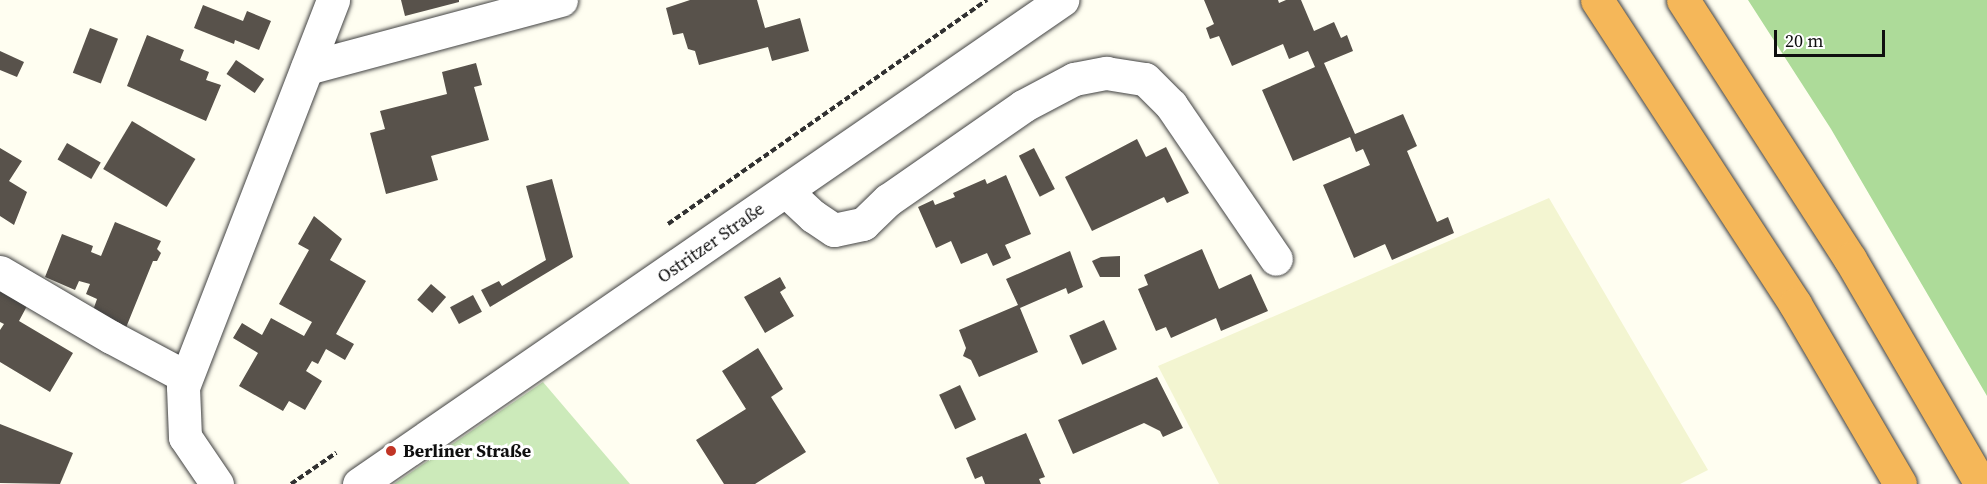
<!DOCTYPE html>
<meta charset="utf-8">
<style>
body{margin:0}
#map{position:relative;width:1987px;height:484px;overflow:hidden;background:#fffef1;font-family:"Source Serif 4",serif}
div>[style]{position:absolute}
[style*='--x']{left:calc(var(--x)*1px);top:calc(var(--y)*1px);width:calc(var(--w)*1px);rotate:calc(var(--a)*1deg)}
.farmland>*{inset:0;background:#f3f5d1}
.green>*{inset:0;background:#cceaba}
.forest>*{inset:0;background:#addb99}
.building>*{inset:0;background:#58524b;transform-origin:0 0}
.path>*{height:4px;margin-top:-2px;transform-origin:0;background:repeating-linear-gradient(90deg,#313131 0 6px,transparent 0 9px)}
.roads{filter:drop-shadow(0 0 2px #424242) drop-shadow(0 0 2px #424242)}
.minor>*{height:33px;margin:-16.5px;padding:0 16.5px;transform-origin:16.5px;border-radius:16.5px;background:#fff}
.highway>*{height:33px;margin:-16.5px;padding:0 16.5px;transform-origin:16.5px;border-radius:16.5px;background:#f5b759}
.dots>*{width:16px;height:16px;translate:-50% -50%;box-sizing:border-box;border:3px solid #fff;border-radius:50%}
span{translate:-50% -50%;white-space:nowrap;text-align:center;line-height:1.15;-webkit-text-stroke:6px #fff;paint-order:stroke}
.street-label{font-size:18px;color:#0f0f0f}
.poi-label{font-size:18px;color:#0f0f0f;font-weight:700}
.left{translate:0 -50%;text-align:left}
.scale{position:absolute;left:1774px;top:30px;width:111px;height:27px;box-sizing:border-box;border:3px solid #0f0f0f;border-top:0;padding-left:8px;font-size:18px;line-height:21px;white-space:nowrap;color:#0f0f0f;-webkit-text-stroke:4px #fff;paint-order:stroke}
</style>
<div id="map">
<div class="farmland">
<div style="clip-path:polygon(1549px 198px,1708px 470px,1680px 484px,1219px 484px,1158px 366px)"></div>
</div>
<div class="green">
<div style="clip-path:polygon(543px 382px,630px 484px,394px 484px)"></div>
</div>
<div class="forest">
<div style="clip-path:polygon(1748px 0,1987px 0,1987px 396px,1831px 129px)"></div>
</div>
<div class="building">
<div style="clip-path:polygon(401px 0,459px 0,459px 2px,405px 16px)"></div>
<div style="clip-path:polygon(690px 0,757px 0,765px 28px,800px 18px,809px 51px,772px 61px,768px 47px,699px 65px,695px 51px,688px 49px,683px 33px,673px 35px,666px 8px)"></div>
<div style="clip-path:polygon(1204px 0,1278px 0,1279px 3px,1286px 0,1301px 0,1314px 31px,1334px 22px,1341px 38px,1347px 35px,1353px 51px,1324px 63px,1355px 134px,1403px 114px,1417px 146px,1407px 151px,1437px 222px,1448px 217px,1454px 233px,1392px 260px,1385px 244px,1354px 258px,1323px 185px,1370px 165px,1363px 149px,1356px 152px,1350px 137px,1293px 161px,1262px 90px,1315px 67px,1308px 51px,1289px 59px,1283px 44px,1232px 66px,1219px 36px,1210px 39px,1206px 28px,1214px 24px)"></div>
<div style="clip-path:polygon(203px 5px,243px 21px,247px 11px,271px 21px,259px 50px,235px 40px,234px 44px,194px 28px)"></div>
<div style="left:90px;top:28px;width:30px;height:48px;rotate:21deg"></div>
<div style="clip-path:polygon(147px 35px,184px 50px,180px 60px,209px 72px,206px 80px,221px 85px,206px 121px,127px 86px)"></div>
<div style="clip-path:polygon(0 51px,24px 62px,17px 77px,0 70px)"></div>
<div style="left:236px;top:60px;width:34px;height:17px;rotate:34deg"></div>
<div style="clip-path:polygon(476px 63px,482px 85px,474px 87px,489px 140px,431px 156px,438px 180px,386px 194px,370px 133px,385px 129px,380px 111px,447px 94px,442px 72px)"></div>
<div style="left:132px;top:121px;width:74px;height:56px;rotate:31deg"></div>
<div style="clip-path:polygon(1137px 139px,1146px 157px,1166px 147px,1189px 193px,1167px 203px,1164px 197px,1092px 231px,1065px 177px)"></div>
<div style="left:67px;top:143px;width:39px;height:19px;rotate:30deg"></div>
<div style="clip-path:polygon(0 148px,22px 161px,9px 181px,27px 192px,14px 225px,0 216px)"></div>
<div style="left:1034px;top:148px;width:46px;height:17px;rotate:63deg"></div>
<div style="clip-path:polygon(1006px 175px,1031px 234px,1005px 245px,1011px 258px,993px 266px,987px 253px,961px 264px,951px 241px,936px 248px,918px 207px,933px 200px,935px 205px,955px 197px,953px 193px,985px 179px,987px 184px)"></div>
<div style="clip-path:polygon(552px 179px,573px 257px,490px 307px,481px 290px,499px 281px,502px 286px,546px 260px,526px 186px)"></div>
<div style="clip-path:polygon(314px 216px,342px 239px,330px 260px,366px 281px,336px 334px,354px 344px,345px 360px,326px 349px,318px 364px,312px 361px,306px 371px,322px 381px,305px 410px,289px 401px,283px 411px,239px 386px,258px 353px,233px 338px,242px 323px,262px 335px,271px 318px,304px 336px,312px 322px,279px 304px,309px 250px,298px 244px)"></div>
<div style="clip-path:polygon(115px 222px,161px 241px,157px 249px,161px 253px,157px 261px,153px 261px,123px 335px,91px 316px,97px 299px,86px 294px,90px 284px,79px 281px,75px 290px,45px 277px,62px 234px,93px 246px,91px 252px,101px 256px)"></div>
<div style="clip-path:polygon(1202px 249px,1219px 289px,1251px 274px,1268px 311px,1221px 331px,1216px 318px,1171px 338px,1166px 327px,1156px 331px,1138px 289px,1148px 285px,1144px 275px)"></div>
<div style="clip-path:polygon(1070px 251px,1083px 287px,1068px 294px,1066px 288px,1020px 308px,1038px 352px,979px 377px,971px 360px,963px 356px,966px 348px,959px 330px,1018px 305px,1006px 279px)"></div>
<div style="clip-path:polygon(1120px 256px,1120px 277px,1100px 277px,1092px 261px,1101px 257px)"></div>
<div style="clip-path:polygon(780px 277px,786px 288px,780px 292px,794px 316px,765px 333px,744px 297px)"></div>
<div style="left:431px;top:284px;width:20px;height:21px;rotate:41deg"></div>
<div style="clip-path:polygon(0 289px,27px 306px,19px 321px,73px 353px,50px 392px,0 362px,0 330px,4px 324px,0 322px)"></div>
<div style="left:473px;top:295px;width:19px;height:26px;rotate:62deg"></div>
<div style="left:1104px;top:320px;width:32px;height:38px;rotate:66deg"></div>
<div style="clip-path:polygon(758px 348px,783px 389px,771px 397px,806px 452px,755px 484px,724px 484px,696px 440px,746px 409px,722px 371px)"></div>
<div style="clip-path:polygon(1157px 377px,1183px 428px,1163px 437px,1160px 431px,1144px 423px,1073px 454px,1058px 420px)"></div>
<div style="left:960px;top:385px;width:38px;height:23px;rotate:65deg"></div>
<div style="clip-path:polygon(0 424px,73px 453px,60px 484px,0 483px)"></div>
<div style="clip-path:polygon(1026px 433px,1045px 477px,1039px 479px,1041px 484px,985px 484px,982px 476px,975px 479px,966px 458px)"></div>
</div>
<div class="path">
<div style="--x:668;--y:224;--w:390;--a:-35.1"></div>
<div style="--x:291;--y:484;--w:55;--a:-34.6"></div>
</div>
<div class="roads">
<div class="minor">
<div style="--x:307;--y:68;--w:263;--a:-15"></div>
<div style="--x:786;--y:191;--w:37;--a:43"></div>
<div style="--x:813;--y:216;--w:25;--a:34"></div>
<div style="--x:834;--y:230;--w:30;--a:-12"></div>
<div style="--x:863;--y:224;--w:35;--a:-44"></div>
<div style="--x:888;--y:200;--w:165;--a:-34.8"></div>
<div style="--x:1023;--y:106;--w:58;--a:-27.9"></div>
<div style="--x:1074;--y:79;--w:33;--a:-11"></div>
<div style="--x:1106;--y:73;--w:39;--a:9"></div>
<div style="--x:1145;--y:79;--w:37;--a:45"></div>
<div style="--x:1171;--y:105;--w:186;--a:55.7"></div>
<div style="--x:0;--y:272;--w:129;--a:30.4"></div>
<div style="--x:111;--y:337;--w:85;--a:28.1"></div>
<div style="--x:217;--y:484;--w:57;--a:-124.2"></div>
<div style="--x:185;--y:437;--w:50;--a:-92.3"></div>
<div style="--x:183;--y:387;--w:415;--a:-68.8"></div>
<div style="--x:359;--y:484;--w:854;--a:-34.55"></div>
</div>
<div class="highway">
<div style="--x:1597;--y:0;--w:363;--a:56.9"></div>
<div style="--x:1795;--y:304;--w:208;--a:59.7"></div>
<div style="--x:1683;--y:0;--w:308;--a:57.2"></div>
<div style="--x:1850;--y:259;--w:260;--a:59.8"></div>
</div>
</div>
<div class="dots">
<div style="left:391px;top:451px;background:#c13425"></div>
</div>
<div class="street-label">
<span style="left:711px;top:243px;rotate:-35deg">Ostritzer Straße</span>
</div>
<div class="poi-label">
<span class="left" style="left:403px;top:451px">Berliner Straße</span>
</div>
<div class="scale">20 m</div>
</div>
